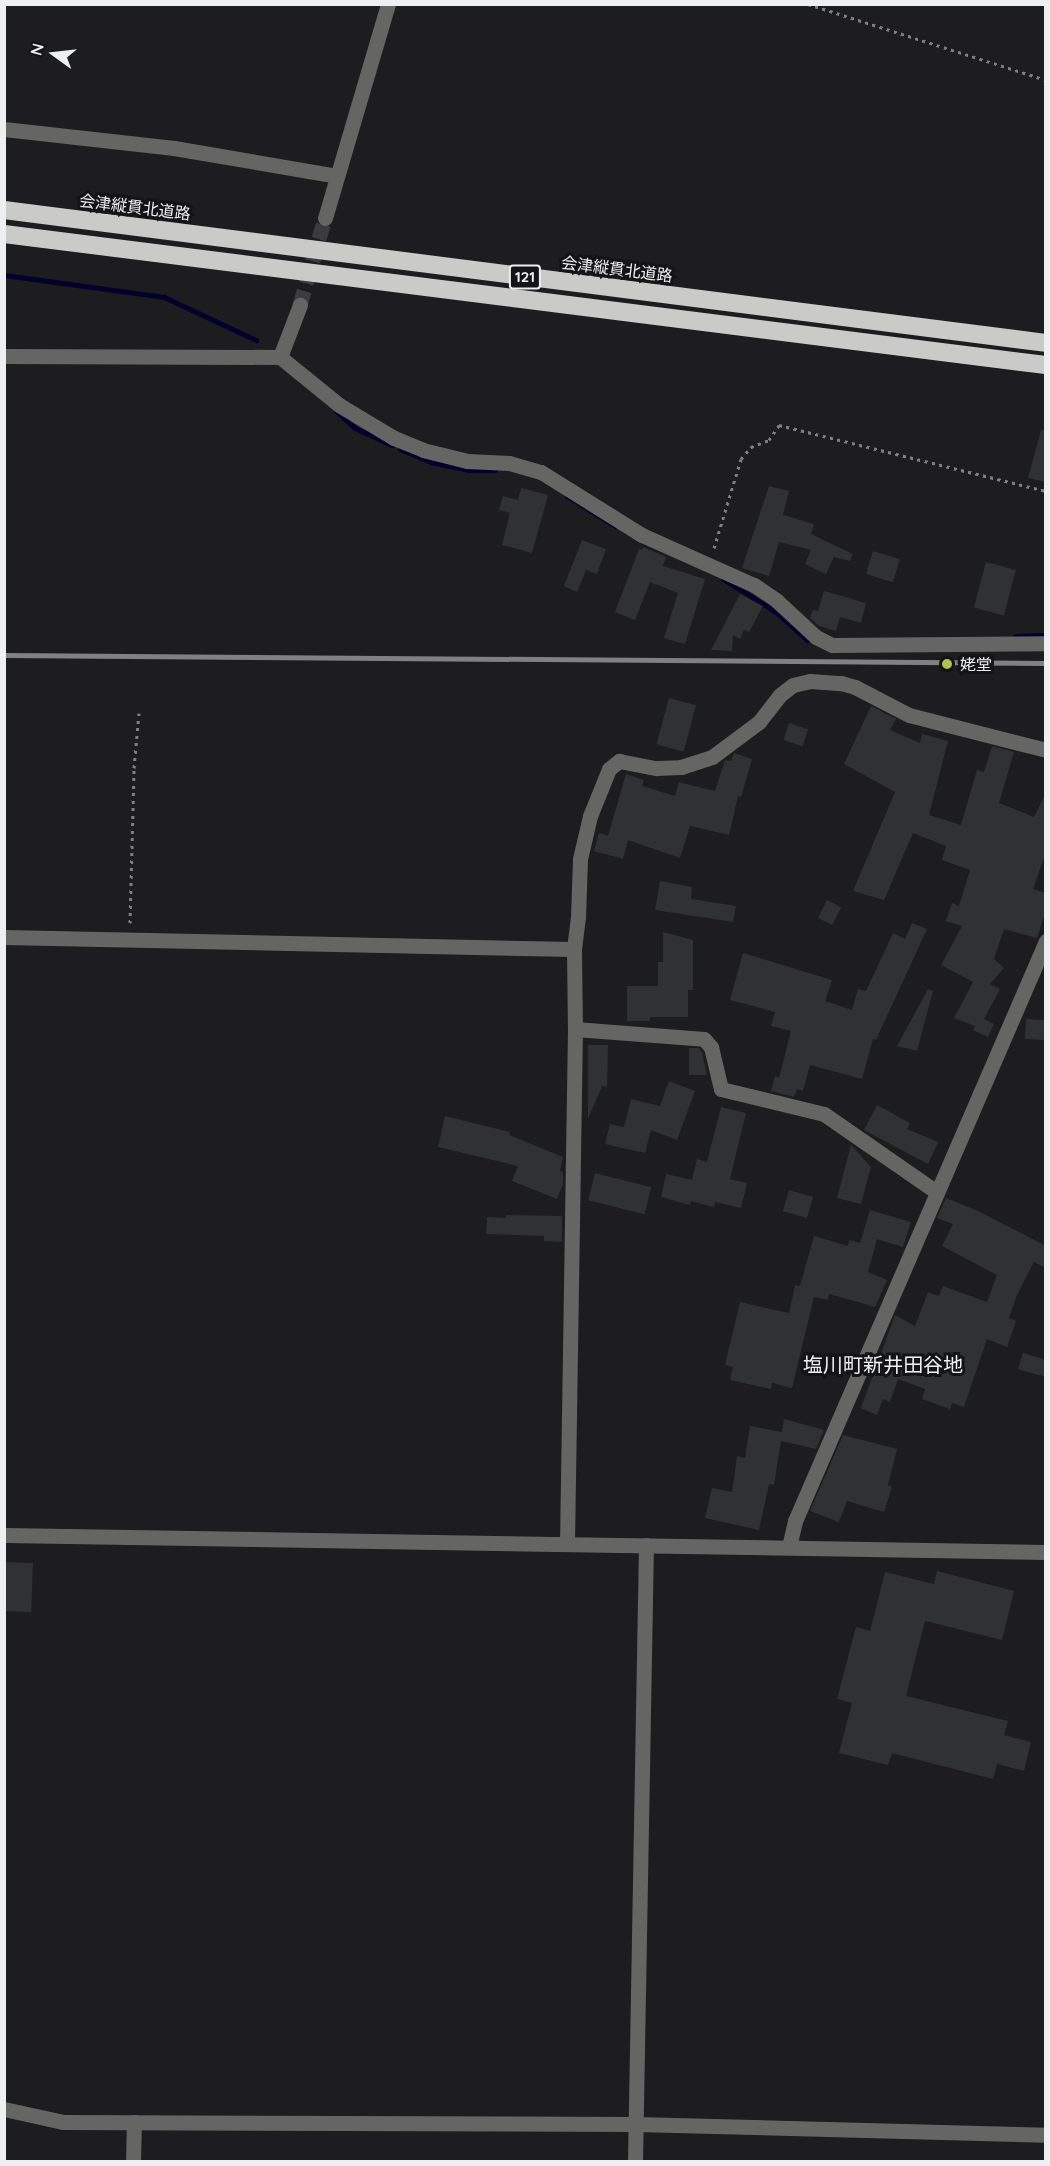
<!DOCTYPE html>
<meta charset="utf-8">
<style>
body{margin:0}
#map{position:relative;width:1050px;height:2166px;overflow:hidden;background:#1d1d20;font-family:Quicksand,"Noto Sans JP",sans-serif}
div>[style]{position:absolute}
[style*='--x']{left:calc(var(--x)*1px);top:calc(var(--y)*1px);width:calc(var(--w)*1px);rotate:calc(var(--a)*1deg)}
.stream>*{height:5px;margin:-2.5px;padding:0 2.5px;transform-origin:2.5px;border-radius:2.5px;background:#03012c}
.building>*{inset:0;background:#303133;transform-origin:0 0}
.minor-tunnel>*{height:15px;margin-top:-7.5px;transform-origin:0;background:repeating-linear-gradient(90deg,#3c3c3f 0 15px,transparent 0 23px)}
.path>*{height:3px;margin-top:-1.5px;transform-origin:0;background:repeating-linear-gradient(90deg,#808083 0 3px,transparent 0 7.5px)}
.minor>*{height:15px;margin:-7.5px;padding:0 7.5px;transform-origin:7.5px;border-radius:7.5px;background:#656564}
.highway>*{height:18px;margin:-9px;padding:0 9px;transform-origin:9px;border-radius:9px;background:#cacbc8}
.rail>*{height:4.5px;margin:-2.25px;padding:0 2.25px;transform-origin:2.25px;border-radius:2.25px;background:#818183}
.dots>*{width:16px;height:16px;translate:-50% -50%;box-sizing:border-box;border:3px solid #141416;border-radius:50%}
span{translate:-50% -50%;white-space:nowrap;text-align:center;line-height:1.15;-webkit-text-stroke:6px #141416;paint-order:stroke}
.shield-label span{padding:2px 4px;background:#141416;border:2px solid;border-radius:4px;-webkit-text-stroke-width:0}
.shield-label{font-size:15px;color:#eeeff0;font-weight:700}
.street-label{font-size:16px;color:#eeeff0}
.poi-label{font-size:16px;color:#eeeff0}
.left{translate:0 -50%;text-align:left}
.quarter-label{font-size:20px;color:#eeeff0}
.frame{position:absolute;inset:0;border:6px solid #eeeff0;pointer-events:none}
.north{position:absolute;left:24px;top:24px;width:60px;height:60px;-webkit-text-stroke:4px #141416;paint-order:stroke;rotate:285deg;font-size:16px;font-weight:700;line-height:24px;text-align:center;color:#eeeff0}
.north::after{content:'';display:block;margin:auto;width:21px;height:27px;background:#eeeff0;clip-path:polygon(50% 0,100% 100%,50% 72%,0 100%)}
</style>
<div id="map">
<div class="stream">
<div style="--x:4;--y:275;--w:162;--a:7.8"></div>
<div style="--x:164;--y:297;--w:102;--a:25.1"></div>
<div style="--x:336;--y:411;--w:25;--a:42"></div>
<div style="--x:355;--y:428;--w:41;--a:24.7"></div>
<div style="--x:400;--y:449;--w:34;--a:23"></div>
<div style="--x:431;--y:462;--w:40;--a:12"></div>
<div style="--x:470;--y:470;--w:25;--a:0"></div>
<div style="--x:567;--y:496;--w:57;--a:32"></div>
<div style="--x:723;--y:579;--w:62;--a:31.9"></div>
<div style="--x:776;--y:612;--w:42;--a:42.1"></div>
<div style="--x:1015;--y:636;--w:31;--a:-2"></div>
</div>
<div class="building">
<div style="clip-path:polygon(1041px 430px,1046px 431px,1046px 482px,1028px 478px)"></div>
<div style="clip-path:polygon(769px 486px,789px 491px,783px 515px,814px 524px,811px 534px,853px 554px,850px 561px,834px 557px,826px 574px,805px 564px,811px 550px,779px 542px,769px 576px,742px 568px)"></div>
<div style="clip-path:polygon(521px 488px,548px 495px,532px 553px,502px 545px,510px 513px,499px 510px,503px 496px,518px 500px)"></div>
<div style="clip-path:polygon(582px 540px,606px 549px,597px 574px,586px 570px,577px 592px,564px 586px)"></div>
<div style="clip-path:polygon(643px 547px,666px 557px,663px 566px,705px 579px,685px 644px,664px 638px,678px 593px,650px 582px,635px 620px,615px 612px,639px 549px,642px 550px)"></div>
<div style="left:873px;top:551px;width:28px;height:24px;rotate:17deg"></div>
<div style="left:986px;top:562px;width:31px;height:47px;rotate:15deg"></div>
<div style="clip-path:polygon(824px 591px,866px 603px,861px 623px,840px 617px,836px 631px,819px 626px,810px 618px,813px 610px,818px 611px)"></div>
<div style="clip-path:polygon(740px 594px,763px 606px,749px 632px,744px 630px,740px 639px,733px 635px,732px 651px,711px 650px)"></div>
<div style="left:669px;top:698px;width:28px;height:48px;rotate:15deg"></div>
<div style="clip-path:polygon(871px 706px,896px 719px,890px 730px,920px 743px,922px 734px,948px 741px,929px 815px,961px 825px,977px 770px,984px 772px,992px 746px,1014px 752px,999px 803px,1034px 817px,1046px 793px,1046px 852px,1033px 889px,1046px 893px,1046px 910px,1037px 938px,1004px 929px,994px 959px,1004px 968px,990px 984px,1000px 989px,984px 1019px,994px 1024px,988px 1037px,973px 1030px,975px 1026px,954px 1018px,973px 982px,941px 965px,962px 926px,946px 921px,952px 903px,959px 906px,970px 870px,942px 860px,946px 846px,913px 833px,884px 900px,853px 891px,895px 792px,844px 764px)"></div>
<div style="left:789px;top:723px;width:20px;height:18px;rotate:18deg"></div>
<div style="clip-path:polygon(734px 753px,752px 759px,741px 797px,738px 796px,729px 835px,690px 826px,680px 858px,628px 840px,623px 859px,594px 851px,599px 833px,608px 836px,626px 774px,644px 780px,642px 786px,675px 796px,679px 782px,715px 791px,725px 760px,731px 761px)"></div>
<div style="clip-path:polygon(660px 881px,692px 887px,691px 899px,736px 906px,733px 922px,655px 910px)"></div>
<div style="left:827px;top:900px;width:16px;height:20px;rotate:27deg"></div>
<div style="clip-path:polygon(912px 923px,927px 929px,876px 1040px,873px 1039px,862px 1079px,810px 1065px,803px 1091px,797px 1089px,794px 1097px,771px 1091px,775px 1076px,779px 1078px,791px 1031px,771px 1026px,775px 1012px,730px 1000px,743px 953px,832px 980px,825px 1001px,852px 1010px,858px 989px,866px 991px,893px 933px,905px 939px)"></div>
<div style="clip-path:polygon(663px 932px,693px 940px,693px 990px,688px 990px,688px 1017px,650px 1017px,650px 1021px,627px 1021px,627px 986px,658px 986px,658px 962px,663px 962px)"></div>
<div style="clip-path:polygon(928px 989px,933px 991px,917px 1051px,897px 1046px)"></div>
<div style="left:1026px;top:1019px;width:20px;height:20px;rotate:3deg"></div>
<div style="clip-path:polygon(588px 1045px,608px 1045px,607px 1087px,602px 1086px,588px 1119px)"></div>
<div style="clip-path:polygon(689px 1048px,699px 1048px,702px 1052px,707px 1075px,689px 1075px)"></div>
<div style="clip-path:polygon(669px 1081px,695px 1091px,677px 1140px,651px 1130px,645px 1153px,605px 1144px,610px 1124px,624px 1127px,631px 1099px,660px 1106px)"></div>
<div style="clip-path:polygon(877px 1105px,910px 1123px,907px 1129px,938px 1142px,928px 1164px,864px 1130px)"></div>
<div style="clip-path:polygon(721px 1107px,746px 1113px,730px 1179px,747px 1183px,741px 1208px,715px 1202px,714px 1207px,691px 1201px,690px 1205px,661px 1197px,666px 1174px,692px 1180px,697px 1159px,707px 1162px)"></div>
<div style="clip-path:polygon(445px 1116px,510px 1132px,509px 1135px,563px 1157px,560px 1171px,563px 1172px,563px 1184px,557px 1199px,512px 1181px,518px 1166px,438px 1147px)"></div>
<div style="clip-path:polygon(851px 1145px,871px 1167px,861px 1204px,837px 1198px)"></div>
<div style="left:595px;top:1173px;width:58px;height:28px;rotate:14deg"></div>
<div style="left:789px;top:1190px;width:25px;height:22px;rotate:16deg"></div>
<div style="clip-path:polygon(946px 1198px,978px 1211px,1046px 1246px,1046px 1268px,1034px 1262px,1017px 1295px,1009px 1318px,1016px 1321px,1007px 1347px,987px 1339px,964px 1407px,952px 1403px,950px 1409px,922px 1399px,925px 1389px,898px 1379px,890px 1402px,883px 1399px,877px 1415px,861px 1408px,895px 1315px,915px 1326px,928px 1292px,939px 1296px,943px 1286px,987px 1302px,997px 1275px,942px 1246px,953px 1224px,937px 1218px)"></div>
<div style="clip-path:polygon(870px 1210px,911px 1222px,903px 1247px,877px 1239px,868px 1272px,887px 1280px,875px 1307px,829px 1294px,828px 1300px,814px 1297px,792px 1388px,772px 1383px,771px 1389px,730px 1380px,733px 1367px,725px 1365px,740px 1302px,789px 1313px,795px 1285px,800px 1286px,814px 1236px,848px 1246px,849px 1240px,860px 1243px)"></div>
<div style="clip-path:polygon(506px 1215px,562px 1216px,562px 1242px,544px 1241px,544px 1236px,486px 1234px,487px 1217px,506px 1218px)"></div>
<div style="clip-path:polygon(1023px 1353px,1046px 1360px,1046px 1377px,1018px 1369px)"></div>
<div style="clip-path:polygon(784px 1419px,824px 1430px,816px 1449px,781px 1441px,774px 1485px,769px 1484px,759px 1530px,705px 1518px,712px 1488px,732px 1492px,737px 1456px,745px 1458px,750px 1426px,782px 1432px)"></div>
<div style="clip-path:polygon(843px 1435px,897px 1449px,888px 1485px,892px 1487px,884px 1512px,847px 1501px,839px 1522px,810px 1511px)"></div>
<div style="left:4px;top:1562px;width:29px;height:49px;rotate:2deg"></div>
<div style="clip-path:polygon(937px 1571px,1014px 1591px,1002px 1640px,925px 1621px,906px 1696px,1008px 1721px,1004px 1735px,1031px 1742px,1024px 1771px,997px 1764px,993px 1779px,892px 1753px,888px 1765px,839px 1753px,852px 1703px,837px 1699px,856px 1627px,870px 1631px,885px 1572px,934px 1584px)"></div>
</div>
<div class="minor-tunnel">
<div style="--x:300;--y:305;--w:91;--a:-74"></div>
</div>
<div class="path">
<div style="--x:808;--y:4;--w:250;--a:17.7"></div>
<div style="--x:714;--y:548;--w:93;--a:-73.1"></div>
<div style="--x:741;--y:459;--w:16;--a:-50"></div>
<div style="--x:751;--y:447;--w:19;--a:-21"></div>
<div style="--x:769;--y:440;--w:18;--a:-56"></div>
<div style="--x:779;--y:425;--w:275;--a:13.9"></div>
<div style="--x:130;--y:923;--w:155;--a:-88.5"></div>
<div style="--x:134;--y:768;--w:55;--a:-84.8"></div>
</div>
<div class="minor">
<div style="--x:4;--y:129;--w:171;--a:6.4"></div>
<div style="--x:174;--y:148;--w:165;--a:9.7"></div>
<div style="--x:325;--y:218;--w:223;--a:-73.6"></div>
<div style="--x:4;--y:356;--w:276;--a:0.2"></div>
<div style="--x:280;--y:357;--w:76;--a:39.1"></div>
<div style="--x:339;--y:405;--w:64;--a:31"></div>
<div style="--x:394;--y:438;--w:31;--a:22"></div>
<div style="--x:423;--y:450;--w:45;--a:14"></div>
<div style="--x:467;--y:461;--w:42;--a:2.7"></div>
<div style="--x:509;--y:463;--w:33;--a:16"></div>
<div style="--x:541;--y:472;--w:119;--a:32"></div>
<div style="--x:642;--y:535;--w:123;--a:24.1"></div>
<div style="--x:754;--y:585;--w:27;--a:34"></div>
<div style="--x:776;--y:600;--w:54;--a:42.8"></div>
<div style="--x:816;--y:637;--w:18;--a:27"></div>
<div style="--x:832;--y:645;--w:214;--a:-0.5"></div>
<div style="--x:280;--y:357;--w:56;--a:-69"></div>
<div style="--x:4;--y:937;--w:570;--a:1.21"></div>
<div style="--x:574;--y:949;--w:80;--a:89.3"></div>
<div style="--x:575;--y:1029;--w:514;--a:90.89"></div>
<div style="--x:574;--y:949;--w:32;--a:-83"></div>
<div style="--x:578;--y:917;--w:58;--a:-88"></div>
<div style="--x:580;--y:859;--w:44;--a:-76.9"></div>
<div style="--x:590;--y:816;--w:51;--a:-68"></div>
<div style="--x:609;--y:769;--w:13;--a:-39"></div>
<div style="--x:619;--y:761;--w:38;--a:11"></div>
<div style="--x:656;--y:768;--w:25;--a:-2"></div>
<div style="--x:681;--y:767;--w:33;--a:-18"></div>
<div style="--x:712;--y:757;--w:59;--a:-36.7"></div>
<div style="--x:759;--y:722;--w:34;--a:-52"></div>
<div style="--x:780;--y:695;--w:16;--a:-38"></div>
<div style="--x:793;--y:685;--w:17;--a:-13"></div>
<div style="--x:810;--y:681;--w:31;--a:4"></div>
<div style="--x:841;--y:683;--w:15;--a:16"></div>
<div style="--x:855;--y:687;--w:61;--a:27.4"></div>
<div style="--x:909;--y:715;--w:141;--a:14.3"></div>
<div style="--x:575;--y:1029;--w:129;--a:4.4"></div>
<div style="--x:704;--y:1039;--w:11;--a:49"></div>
<div style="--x:711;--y:1047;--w:43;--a:76.6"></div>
<div style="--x:721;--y:1089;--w:106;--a:13.6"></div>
<div style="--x:824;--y:1114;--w:135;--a:34.7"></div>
<div style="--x:4;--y:1535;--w:1042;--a:0.93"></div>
<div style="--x:789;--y:1547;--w:27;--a:-77"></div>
<div style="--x:795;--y:1521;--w:632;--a:-66.6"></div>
<div style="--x:4;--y:2109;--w:60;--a:12.4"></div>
<div style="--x:63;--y:2122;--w:572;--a:0.2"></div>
<div style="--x:635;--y:2124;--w:411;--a:1.5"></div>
<div style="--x:133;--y:2162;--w:40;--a:-88.6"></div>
<div style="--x:635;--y:2162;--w:617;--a:-88.98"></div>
</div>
<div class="highway">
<div style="--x:4;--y:210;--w:1050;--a:7.27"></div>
<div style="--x:4;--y:234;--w:1050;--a:7.17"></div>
</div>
<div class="rail">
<div style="--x:4;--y:655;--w:1042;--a:0.44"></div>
</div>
<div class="dots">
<div style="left:947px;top:664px;background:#b2c34c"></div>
</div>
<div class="shield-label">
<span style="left:525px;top:277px">121</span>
</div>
<div class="street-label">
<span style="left:135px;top:207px;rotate:7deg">会津縦貫北道路</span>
<span style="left:617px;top:269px;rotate:7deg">会津縦貫北道路</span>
</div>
<div class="poi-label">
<span class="left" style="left:960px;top:664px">姥堂</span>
</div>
<div class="quarter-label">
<span style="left:883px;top:1364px">塩川町新井田谷地</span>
</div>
<div class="frame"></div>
<div class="north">N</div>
</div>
